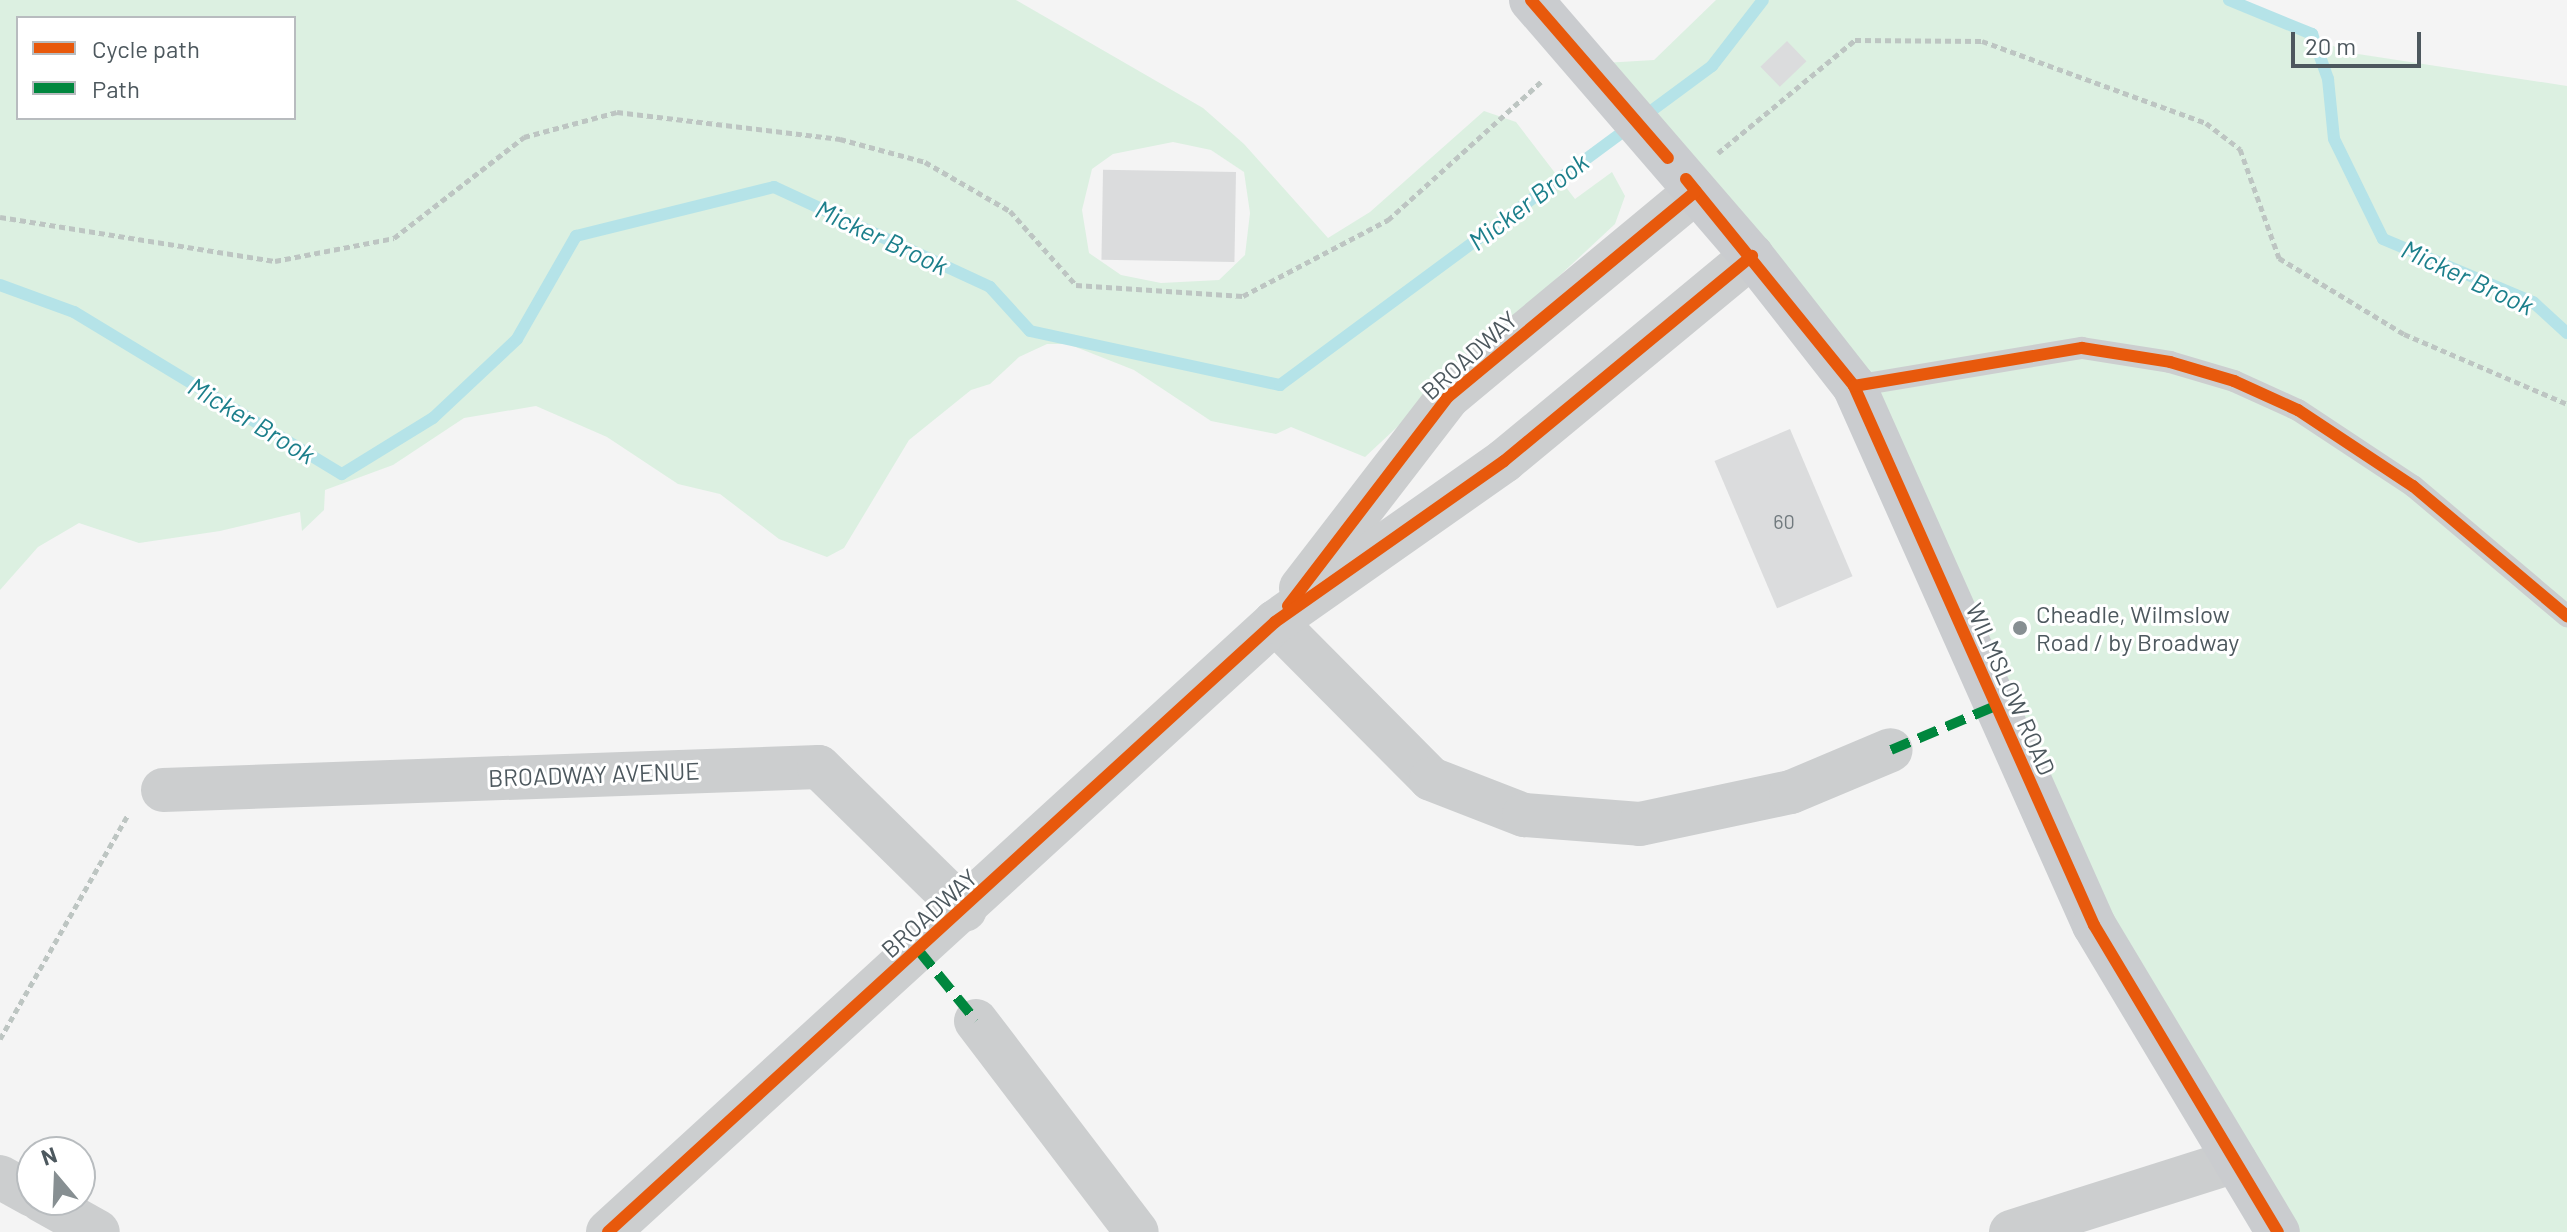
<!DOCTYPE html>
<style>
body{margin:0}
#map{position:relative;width:2567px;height:1232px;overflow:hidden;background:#f4f4f4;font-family:Barlow,sans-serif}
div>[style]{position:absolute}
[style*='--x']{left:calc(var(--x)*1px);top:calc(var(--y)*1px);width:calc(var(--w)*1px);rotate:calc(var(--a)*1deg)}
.green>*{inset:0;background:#dcf0e1}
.stream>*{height:12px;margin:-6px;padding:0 6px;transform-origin:6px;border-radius:6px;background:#b5e3e8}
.building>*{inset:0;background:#dbdcdd;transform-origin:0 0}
.path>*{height:5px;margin-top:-2.5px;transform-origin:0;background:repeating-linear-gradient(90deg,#bdc5c2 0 6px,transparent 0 10px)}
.service>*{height:22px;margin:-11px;padding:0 11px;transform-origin:11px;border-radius:11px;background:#cccecf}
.minor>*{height:44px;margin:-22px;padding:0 22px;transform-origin:22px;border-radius:22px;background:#cccecf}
.tertiary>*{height:44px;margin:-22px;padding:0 22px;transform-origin:22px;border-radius:22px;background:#cccecf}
.primary>*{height:44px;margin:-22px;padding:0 22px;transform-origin:22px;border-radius:22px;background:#cacccf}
.quiet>*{height:10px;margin-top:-5px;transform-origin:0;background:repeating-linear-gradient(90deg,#00873e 0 20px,transparent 0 30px)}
.cycleway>*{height:12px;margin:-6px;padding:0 6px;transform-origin:6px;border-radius:6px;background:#e8590c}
.dots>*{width:22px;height:22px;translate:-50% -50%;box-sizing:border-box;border:4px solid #fff;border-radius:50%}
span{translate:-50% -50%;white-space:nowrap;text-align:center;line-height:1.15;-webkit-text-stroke:6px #fff;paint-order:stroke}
.number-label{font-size:20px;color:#717a7e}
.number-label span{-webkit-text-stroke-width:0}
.street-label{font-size:24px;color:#4d585e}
.poi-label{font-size:24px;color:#4d585e}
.left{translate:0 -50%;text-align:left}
.water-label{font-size:26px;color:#1c7f8b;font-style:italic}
.legend{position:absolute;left:16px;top:16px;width:280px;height:104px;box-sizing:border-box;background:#fff;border:2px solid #b8bcbf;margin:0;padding:10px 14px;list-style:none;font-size:24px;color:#4d585e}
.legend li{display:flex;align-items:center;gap:16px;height:40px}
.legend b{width:40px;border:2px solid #b8bcbf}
.north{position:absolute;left:16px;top:1136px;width:80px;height:80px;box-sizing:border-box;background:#fff;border:2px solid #b8bcbf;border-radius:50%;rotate:341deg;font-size:22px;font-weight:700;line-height:32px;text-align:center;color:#4d585e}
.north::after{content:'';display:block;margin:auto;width:28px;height:36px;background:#878f92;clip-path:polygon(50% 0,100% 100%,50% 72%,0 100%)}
.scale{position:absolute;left:2291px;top:32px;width:130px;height:36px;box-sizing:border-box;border:4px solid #4d585e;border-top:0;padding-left:10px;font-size:24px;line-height:28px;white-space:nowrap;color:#4d585e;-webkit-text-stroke:6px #fff;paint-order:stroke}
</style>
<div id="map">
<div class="green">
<div style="clip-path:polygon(evenodd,0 0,1016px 0,1203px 108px,1244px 144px,1328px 238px,1370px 212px,1484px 111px,1516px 122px,1575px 199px,1612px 172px,1625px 196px,1615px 224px,1365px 457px,1291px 427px,1276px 434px,1211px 421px,1134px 370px,1068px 344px,1047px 344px,1019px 357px,990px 384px,971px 390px,909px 440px,844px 548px,827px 557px,779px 539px,720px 494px,678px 484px,607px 437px,536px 406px,464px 418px,393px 465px,325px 490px,324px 510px,302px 531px,300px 512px,220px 531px,139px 543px,79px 523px,38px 547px,0 590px,0 0,18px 18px,294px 18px,294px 118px,18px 118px,18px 18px,0 0,1173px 142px,1211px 150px,1244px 172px,1250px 213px,1245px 255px,1219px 280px,1161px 283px,1121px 275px,1089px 253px,1082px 210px,1092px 169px,1113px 154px,1173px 142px)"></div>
<div style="clip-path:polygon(1716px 0,2244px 0,2345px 52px,2567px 86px,2567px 1232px,2278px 1232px,2094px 925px,1854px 386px,1587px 64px,1654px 60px)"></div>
</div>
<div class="stream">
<div style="--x:2229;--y:0;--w:90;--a:22.3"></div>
<div style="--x:2312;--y:34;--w:48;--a:70.4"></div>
<div style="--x:2328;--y:79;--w:60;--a:84.3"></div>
<div style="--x:2334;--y:139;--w:111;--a:63.9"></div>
<div style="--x:2383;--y:239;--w:163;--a:22.8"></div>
<div style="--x:2533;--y:302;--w:46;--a:42.4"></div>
<div style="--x:0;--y:285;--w:79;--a:20"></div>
<div style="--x:74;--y:312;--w:313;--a:31.2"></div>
<div style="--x:342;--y:474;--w:107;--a:-31.6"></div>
<div style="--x:433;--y:418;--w:115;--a:-43.2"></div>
<div style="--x:517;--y:339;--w:119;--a:-60.2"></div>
<div style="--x:576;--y:236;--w:204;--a:-13.9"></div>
<div style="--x:774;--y:187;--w:238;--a:24.8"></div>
<div style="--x:990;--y:287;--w:59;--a:47.7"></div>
<div style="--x:1030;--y:331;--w:256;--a:12.2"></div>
<div style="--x:1280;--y:385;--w:537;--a:-36.44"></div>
<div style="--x:1712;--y:66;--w:83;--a:-52.3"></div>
</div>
<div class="building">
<div style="left:1787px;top:41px;width:28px;height:37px;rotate:46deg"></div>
<div style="left:1236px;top:172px;width:90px;height:133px;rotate:91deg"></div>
<div style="left:1790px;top:429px;width:160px;height:82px;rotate:67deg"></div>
</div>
<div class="path">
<div style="--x:1718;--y:153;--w:178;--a:-39.5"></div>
<div style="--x:1855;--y:40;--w:127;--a:0.5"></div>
<div style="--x:1982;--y:41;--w:239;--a:20.1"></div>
<div style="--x:2206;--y:123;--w:43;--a:37.4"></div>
<div style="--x:2240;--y:149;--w:116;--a:70.3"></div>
<div style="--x:2279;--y:258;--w:146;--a:31.3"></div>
<div style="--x:2404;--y:334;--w:177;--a:23.2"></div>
<div style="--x:0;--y:217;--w:278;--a:9.1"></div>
<div style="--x:275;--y:261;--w:121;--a:-10.9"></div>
<div style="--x:394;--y:238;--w:165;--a:-37.8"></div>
<div style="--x:524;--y:137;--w:96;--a:-15"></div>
<div style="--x:617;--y:112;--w:225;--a:6.9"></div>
<div style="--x:840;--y:139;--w:88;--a:15.1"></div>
<div style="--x:925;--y:162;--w:98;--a:30"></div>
<div style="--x:1010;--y:211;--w:99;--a:48.3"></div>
<div style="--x:1076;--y:285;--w:167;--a:3.8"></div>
<div style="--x:1243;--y:296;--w:164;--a:-27.7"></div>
<div style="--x:1388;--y:220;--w:209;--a:-42.1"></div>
<div style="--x:0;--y:1039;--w:258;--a:-60.3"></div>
</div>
<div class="service">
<div style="--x:1854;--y:386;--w:231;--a:-9.5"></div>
<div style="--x:2082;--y:348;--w:89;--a:9"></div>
<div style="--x:2170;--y:362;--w:67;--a:16.5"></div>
<div style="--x:2234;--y:381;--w:70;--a:24.4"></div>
<div style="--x:2298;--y:410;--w:138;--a:33.5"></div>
<div style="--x:2413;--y:486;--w:202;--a:40.2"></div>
</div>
<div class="minor">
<div style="--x:1275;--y:622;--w:221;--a:45.2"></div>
<div style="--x:1431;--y:779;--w:100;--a:21.2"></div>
<div style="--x:1524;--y:815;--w:116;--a:4.4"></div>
<div style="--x:1640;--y:824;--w:154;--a:-12"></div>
<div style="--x:1791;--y:792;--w:108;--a:-22.8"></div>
<div style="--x:163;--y:790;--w:656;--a:-2.01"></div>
<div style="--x:819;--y:767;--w:204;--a:44.4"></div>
<div style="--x:976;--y:1021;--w:265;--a:52.7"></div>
<div style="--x:0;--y:1177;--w:37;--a:29"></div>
<div style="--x:41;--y:1200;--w:65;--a:29.3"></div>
<div style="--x:2011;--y:1232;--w:235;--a:-17.6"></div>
</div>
<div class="tertiary">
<div style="--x:1301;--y:588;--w:241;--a:-52.4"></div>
<div style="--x:1448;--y:397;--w:322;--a:-39.7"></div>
<div style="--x:608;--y:1232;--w:904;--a:-42.44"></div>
<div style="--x:1275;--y:622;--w:280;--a:-35.1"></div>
<div style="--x:1504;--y:461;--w:322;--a:-39.6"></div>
</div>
<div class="primary">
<div style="--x:1531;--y:0;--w:338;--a:49.2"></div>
<div style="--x:1752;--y:256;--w:165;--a:51.9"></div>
<div style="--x:1854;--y:386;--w:590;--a:66"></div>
<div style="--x:2094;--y:925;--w:358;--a:59.1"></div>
</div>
<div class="quiet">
<div style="--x:1891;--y:750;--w:111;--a:-22.9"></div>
<div style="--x:919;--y:951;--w:90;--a:50.8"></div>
</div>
<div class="cycleway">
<div style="--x:1531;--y:0;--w:209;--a:49.1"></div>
<div style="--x:1686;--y:179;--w:267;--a:50.9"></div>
<div style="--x:1854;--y:386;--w:590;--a:66"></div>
<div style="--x:2094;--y:925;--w:358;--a:59.1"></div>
<div style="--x:1854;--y:386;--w:231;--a:-9.5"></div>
<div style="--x:2082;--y:348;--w:89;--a:9"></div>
<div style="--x:2170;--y:362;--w:67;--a:16.5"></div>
<div style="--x:2234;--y:381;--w:70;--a:24.4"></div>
<div style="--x:2298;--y:410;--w:138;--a:33.5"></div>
<div style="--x:2413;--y:486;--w:202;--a:40.2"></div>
<div style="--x:1288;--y:606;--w:263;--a:-52.6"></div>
<div style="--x:1448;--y:397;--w:322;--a:-39.7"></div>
<div style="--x:608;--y:1232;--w:904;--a:-42.44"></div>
<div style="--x:1275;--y:622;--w:280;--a:-35.1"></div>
<div style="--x:1504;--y:461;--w:322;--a:-39.6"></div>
</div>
<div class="dots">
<div style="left:2020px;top:628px;background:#878f92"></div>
</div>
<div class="number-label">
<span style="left:1784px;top:521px">60</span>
</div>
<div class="street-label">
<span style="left:1469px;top:355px;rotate:-42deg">BROADWAY</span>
<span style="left:2011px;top:689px;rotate:66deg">WILMSLOW ROAD</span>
<span style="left:594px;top:774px;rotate:-2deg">BROADWAY AVENUE</span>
<span style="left:929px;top:913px;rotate:-42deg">BROADWAY</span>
</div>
<div class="poi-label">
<span class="left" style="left:2036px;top:628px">Cheadle, Wilmslow<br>Road / by Broadway</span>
</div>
<div class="water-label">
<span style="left:1528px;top:201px;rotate:-37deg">Micker Brook</span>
<span style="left:882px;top:237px;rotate:25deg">Micker Brook</span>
<span style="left:2468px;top:277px;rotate:25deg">Micker Brook</span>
<span style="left:252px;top:420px;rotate:31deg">Micker Brook</span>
</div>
<ul class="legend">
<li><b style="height:10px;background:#e8590c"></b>Cycle path</li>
<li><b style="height:10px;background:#00873e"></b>Path</li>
</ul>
<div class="north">N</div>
<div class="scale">20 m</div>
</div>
